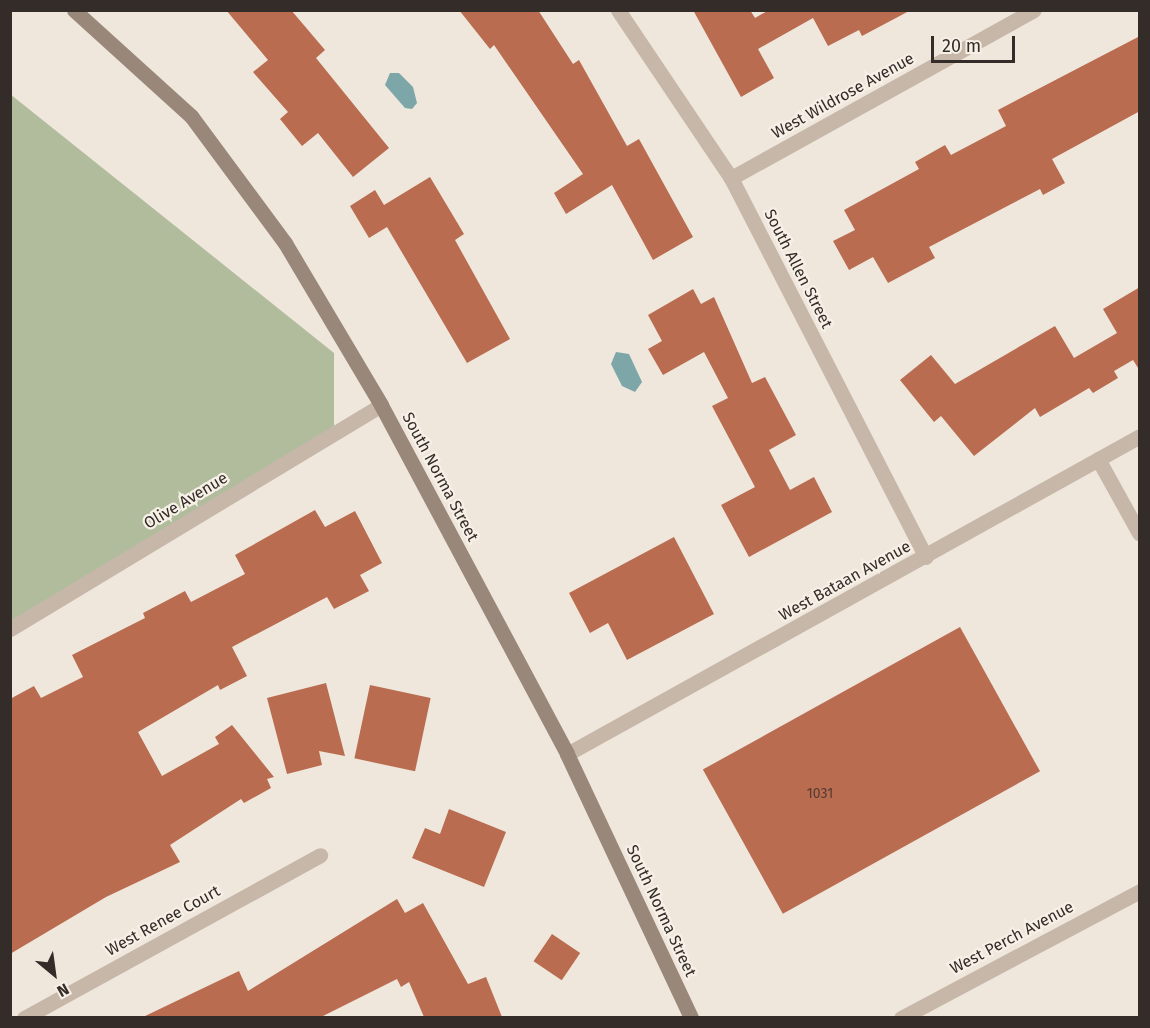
<!DOCTYPE html>
<style>
body{margin:0}
#map{position:relative;width:1150px;height:1028px;overflow:hidden;background:#efe6dc;font-family:"Fira Sans",sans-serif}
div>[style]{position:absolute}
[style*='--x']{left:calc(var(--x)*1px);top:calc(var(--y)*1px);width:calc(var(--w)*1px);rotate:calc(var(--a)*1deg)}
.green>*{inset:0;background:#b1bc9d}
.water>*{inset:0;background:#7da6a9}
.building>*{inset:0;background:#b96c4f;transform-origin:0 0}
.lane>*{height:15px;margin:-7.5px;padding:0 7.5px;transform-origin:7.5px;border-radius:7.5px;background:#c6b7a9}
.street>*{height:15px;margin:-7.5px;padding:0 7.5px;transform-origin:7.5px;border-radius:7.5px;background:#c6b7a9}
.secondary>*{height:15px;margin:-7.5px;padding:0 7.5px;transform-origin:7.5px;border-radius:7.5px;background:#99877a}
span{translate:-50% -50%;white-space:nowrap;text-align:center;line-height:1.15;-webkit-text-stroke:4.5px #f7f0e7;paint-order:stroke}
.number-label{font-size:14px;color:#553c32}
.number-label span{-webkit-text-stroke-width:0}
.street-label{font-size:16px;color:#342c28}
.frame{position:absolute;inset:0;border:12px solid #342c28;pointer-events:none}
.north{position:absolute;left:24px;top:944px;width:60px;height:60px;-webkit-text-stroke:4px #f7f0e7;paint-order:stroke;rotate:151deg;font-size:16px;font-weight:700;line-height:24px;text-align:center;color:#342c28}
.north::after{content:'';display:block;margin:auto;width:21px;height:27px;background:#342c28;clip-path:polygon(50% 0,100% 100%,50% 72%,0 100%)}
.scale{position:absolute;left:931px;top:36px;width:84px;height:27px;box-sizing:border-box;border:3px solid #342c28;border-top:0;padding-left:8px;font-size:18px;line-height:21px;white-space:nowrap;color:#342c28;-webkit-text-stroke:4px #f7f0e7;paint-order:stroke}
</style>
<div id="map">
<div class="green">
<div style="clip-path:polygon(10px 94px,334px 353px,334px 426px,10px 631px)"></div>
</div>
<div class="water">
<div style="clip-path:polygon(390px 73px,399px 73px,413px 87px,417px 103px,412px 109px,405px 108px,385px 85px)"></div>
<div style="clip-path:polygon(616px 352px,629px 354px,642px 382px,635px 392px,622px 386px,611px 364px)"></div>
</div>
<div class="building">
<div style="clip-path:polygon(226px 10px,291px 10px,325px 50px,316px 58px,389px 148px,353px 177px,318px 133px,302px 146px,280px 119px,288px 112px,253px 72px,268px 60px)"></div>
<div style="clip-path:polygon(459px 10px,538px 10px,573px 64px,579px 60px,627px 146px,639px 139px,693px 237px,653px 260px,612px 185px,566px 214px,554px 193px,583px 174px,494px 45px,490px 49px)"></div>
<div style="clip-path:polygon(693px 10px,750px 10px,755px 18px,769px 10px,911px 10px,862px 36px,859px 30px,828px 46px,813px 18px,758px 49px,774px 78px,741px 97px)"></div>
<div style="clip-path:polygon(1140px 36px,1140px 111px,1052px 159px,1065px 183px,1043px 195px,1040px 189px,929px 247px,935px 258px,888px 283px,873px 257px,849px 270px,833px 241px,855px 230px,844px 210px,919px 169px,915px 162px,945px 145px,951px 155px,1006px 126px,998px 110px)"></div>
<div style="clip-path:polygon(430px 177px,464px 234px,455px 240px,510px 339px,467px 363px,387px 227px,369px 238px,350px 206px,375px 190px,384px 205px)"></div>
<div style="clip-path:polygon(1140px 287px,1140px 371px,1133px 360px,1114px 371px,1118px 378px,1093px 393px,1089px 388px,1040px 417px,1035px 408px,974px 456px,941px 416px,934px 422px,900px 380px,931px 355px,955px 384px,1055px 326px,1074px 358px,1117px 333px,1103px 309px)"></div>
<div style="clip-path:polygon(693px 289px,701px 304px,714px 297px,752px 383px,765px 377px,796px 435px,769px 450px,790px 490px,814px 477px,832px 512px,749px 557px,721px 505px,755px 487px,712px 406px,728px 398px,704px 352px,663px 375px,648px 349px,662px 341px,648px 315px)"></div>
<div style="clip-path:polygon(315px 510px,325px 527px,355px 511px,382px 563px,360px 575px,369px 591px,334px 609px,327px 597px,232px 647px,247px 676px,220px 690px,218px 685px,138px 732px,162px 776px,219px 744px,215px 737px,232px 725px,274px 777px,267px 779px,271px 788px,244px 803px,241px 799px,170px 845px,180px 862px,106px 897px,10px 954px,10px 699px,34px 686px,41px 698px,83px 677px,72px 655px,145px 618px,143px 613px,185px 591px,191px 602px,245px 574px,235px 555px)"></div>
<div style="clip-path:polygon(674px 537px,714px 614px,627px 660px,608px 623px,590px 633px,569px 593px)"></div>
<div style="left:960px;top:627px;width:165px;height:294px;rotate:61deg"></div>
<div style="clip-path:polygon(326px 683px,345px 756px,319px 751px,322px 765px,287px 774px,267px 698px)"></div>
<div style="left:370px;top:685px;width:62px;height:75px;rotate:12deg"></div>
<div style="clip-path:polygon(449px 809px,506px 832px,484px 887px,412px 858px,425px 828px,440px 834px)"></div>
<div style="clip-path:polygon(397px 899px,405px 913px,423px 903px,468px 984px,486px 977px,502px 1017px,424px 1017px,409px 982px,401px 987px,397px 979px,321px 1017px,143px 1017px,239px 971px,248px 991px)"></div>
<div style="left:552px;top:934px;width:34px;height:33px;rotate:34deg"></div>
</div>
<div class="lane">
<div style="--x:1098;--y:459;--w:85;--a:61"></div>
</div>
<div class="street">
<div style="--x:618;--y:10;--w:202;--a:56.1"></div>
<div style="--x:731;--y:178;--w:426;--a:62.8"></div>
<div style="--x:731;--y:178;--w:346;--a:-29"></div>
<div style="--x:10;--y:629;--w:433;--a:-31.1"></div>
<div style="--x:567;--y:754;--w:655;--a:-29.03"></div>
<div style="--x:24;--y:1018;--w:338;--a:-28.8"></div>
<div style="--x:901;--y:1018;--w:271;--a:-28"></div>
</div>
<div class="secondary">
<div style="--x:74;--y:10;--w:158;--a:42.2"></div>
<div style="--x:191;--y:116;--w:158;--a:53.5"></div>
<div style="--x:285;--y:243;--w:188;--a:59.3"></div>
<div style="--x:381;--y:405;--w:395;--a:61.9"></div>
<div style="--x:567;--y:754;--w:292;--a:64.8"></div>
</div>
<div class="number-label">
<span style="left:820px;top:794px">1031</span>
</div>
<div class="street-label">
<span style="left:843px;top:96px;rotate:-29deg">West Wildrose Avenue</span>
<span style="left:798px;top:269px;rotate:63deg">South Allen Street</span>
<span style="left:440px;top:477px;rotate:62deg">South Norma Street</span>
<span style="left:186px;top:501px;rotate:-31deg">Olive Avenue</span>
<span style="left:845px;top:581px;rotate:-29deg">West Bataan Avenue</span>
<span style="left:661px;top:911px;rotate:65deg">South Norma Street</span>
<span style="left:163px;top:921px;rotate:-29deg">West Renee Court</span>
<span style="left:1012px;top:938px;rotate:-28deg">West Perch Avenue</span>
</div>
<div class="frame"></div>
<div class="north">N</div>
<div class="scale">20 m</div>
</div>
